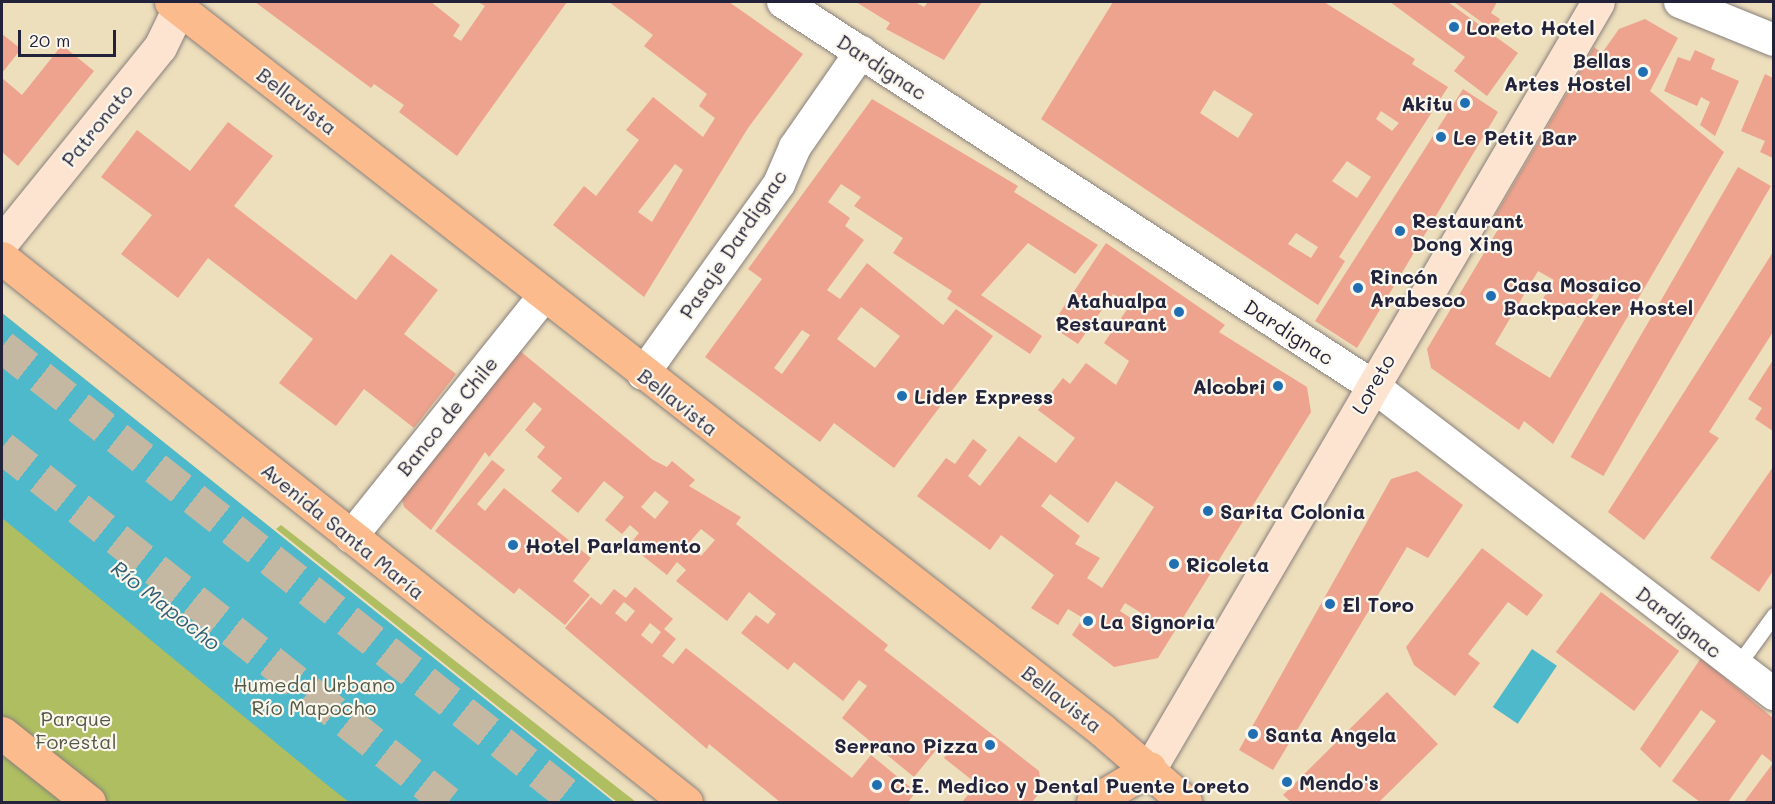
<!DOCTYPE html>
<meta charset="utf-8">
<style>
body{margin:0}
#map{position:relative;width:1775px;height:804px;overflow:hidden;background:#eddebc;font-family:Mali,sans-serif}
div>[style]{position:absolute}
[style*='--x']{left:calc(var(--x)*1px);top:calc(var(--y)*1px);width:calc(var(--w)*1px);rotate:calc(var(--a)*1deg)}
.green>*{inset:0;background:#aebe61}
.water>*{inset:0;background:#4eb9ca;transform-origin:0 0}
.building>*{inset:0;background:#eea38e;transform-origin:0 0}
.highway-tunnel>*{height:33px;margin-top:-16.5px;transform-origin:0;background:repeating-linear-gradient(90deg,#c4b8a2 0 33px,transparent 0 49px)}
.roads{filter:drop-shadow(0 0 2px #88807c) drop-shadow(0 0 2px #88807c)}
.lane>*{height:15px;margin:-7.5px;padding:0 7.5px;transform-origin:7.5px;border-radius:7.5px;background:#fff}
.street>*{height:32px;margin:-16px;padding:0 16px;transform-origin:16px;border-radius:16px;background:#fff}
.secondary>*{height:33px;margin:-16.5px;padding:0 16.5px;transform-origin:16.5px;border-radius:16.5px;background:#fde4d1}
.primary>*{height:33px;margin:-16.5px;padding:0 16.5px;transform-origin:16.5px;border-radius:16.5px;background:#fbbb8c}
.dots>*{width:16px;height:16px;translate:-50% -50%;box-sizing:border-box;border:3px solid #fbf7ec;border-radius:50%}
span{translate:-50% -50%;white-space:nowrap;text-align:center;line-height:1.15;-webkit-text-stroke:4.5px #fbf7ec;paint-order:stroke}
.poi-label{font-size:20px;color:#22223b;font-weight:700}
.left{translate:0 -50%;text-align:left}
.right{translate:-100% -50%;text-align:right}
.street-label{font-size:20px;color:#22223b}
.park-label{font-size:20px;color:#535948}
.water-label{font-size:21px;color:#345e74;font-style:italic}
.frame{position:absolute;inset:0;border:3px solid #22223b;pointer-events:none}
.scale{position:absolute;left:18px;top:30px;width:98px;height:27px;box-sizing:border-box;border:3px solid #22223b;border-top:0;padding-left:8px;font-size:18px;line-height:21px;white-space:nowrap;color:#22223b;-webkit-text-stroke:4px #fbf7ec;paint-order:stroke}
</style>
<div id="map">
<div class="green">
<div style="clip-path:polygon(2px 313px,613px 802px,2px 802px)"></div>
<div style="clip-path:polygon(281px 525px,636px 802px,617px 802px,276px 529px)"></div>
</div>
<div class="water">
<div style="clip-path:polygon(2px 313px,614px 802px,349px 802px,331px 788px,2px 518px)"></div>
<div style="left:1532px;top:649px;width:30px;height:70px;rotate:34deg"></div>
</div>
<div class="building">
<div style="clip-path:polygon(255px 2px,431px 2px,460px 25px,453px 36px,461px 41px,485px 6px,478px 2px,567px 2px,457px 156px,399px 112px,404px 105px,374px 84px,371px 88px)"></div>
<div style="clip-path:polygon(evenodd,609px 2px,729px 2px,803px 54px,748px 128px,644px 297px,553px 225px,584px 186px,596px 196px,639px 140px,626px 130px,653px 97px,703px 137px,715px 118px,699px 106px,707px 94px,644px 46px,653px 35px,609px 2px,675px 164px,683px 170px,652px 222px,638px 212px,675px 164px)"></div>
<div style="clip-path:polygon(856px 2px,915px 2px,924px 7px,928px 2px,982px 2px,944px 60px,886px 29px,890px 23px)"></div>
<div style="clip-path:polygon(evenodd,1113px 2px,1324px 2px,1415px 59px,1412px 64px,1448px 87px,1339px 257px,1345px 261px,1318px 305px,1041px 119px,1113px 2px,1214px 90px,1253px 114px,1238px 138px,1200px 113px,1214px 90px,1113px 2px,1381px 111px,1399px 123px,1392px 131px,1376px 119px,1381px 111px,1113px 2px,1347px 161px,1371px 177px,1357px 198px,1332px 181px,1347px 161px,1113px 2px,1296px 233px,1318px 247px,1311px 258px,1288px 244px,1296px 233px)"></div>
<div style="clip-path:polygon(1390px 2px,1448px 2px,1518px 53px,1487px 96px,1454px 71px,1465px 57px)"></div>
<div style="clip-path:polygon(1454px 2px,1497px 2px,1491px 13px,1500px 19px,1494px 31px)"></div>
<div style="clip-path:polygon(evenodd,1645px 19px,1678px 38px,1650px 91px,1724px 152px,1553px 444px,1524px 421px,1519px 430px,1431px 368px,1427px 349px,1500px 226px,1492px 221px,1594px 47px,1602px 53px,1619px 29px,1645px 19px,1538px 271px,1554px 280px,1537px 309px,1557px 321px,1565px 310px,1579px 318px,1601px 283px,1605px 285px,1550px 378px,1495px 344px,1538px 271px)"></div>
<div style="clip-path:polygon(2px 34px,21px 49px,2px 73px)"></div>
<div style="clip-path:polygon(62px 45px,94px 71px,18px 166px,2px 152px,2px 78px,22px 95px)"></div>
<div style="clip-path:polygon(1695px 50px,1715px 59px,1711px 69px,1739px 81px,1715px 136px,1700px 125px,1710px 102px,1701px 97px,1697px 106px,1664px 91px,1678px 57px,1690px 61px)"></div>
<div style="clip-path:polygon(1765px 74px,1773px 78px,1773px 158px,1760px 152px,1765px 141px,1741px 131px)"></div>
<div style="clip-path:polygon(1463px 89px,1498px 112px,1357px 348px,1315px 321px)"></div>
<div style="clip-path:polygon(evenodd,872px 99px,1018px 186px,1014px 192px,1098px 245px,1075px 274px,1028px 243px,981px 295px,1042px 336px,1030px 354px,947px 299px,952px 291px,893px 253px,903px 238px,854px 206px,861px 197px,841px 184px,828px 202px,850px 218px,845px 226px,864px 240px,827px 290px,840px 299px,867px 263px,943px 325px,956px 309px,993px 336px,894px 468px,834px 423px,820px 442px,705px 357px,762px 279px,748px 269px,872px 99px,861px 307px,900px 336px,875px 368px,837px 339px,861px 307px,872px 99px,802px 330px,810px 335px,782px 374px,774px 368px,802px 330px)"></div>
<div style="clip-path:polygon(228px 122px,273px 156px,234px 206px,356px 300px,391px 254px,438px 290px,404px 334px,456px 374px,414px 428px,364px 389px,336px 426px,279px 383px,313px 339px,208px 258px,178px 298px,121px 254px,152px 215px,101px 177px,137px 130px,190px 171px)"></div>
<div style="left:1738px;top:167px;width:38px;height:335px;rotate:30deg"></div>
<div style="clip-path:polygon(evenodd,1106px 243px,1225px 325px,1219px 332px,1307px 387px,1311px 412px,1158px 658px,1114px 667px,1072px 635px,1083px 618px,1068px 609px,1058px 625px,1031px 608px,1054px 575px,1001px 535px,990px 550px,917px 496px,946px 458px,955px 464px,973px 439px,987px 450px,968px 476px,980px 486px,1019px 436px,1056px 463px,1075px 438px,1038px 410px,1063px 378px,1070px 384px,1086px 363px,1116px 385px,1129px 361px,1104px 343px,1130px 305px,1113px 294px,1078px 344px,1060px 332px,1068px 320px,1059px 314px,1106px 243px,1116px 481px,1154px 507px,1102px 588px,1087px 578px,1100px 558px,1075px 544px,1080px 536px,1041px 506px,1050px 494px,1088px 523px,1116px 481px,1106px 243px,1125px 603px,1143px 614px,1137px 622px,1120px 611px,1125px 603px)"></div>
<div style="clip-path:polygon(1773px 252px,1773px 332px,1709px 432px,1719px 438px,1644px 540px,1608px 512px)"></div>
<div style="clip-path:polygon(evenodd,513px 351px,520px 351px,653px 460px,667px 467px,672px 461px,695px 480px,689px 486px,741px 517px,736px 524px,888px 645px,884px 650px,1039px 771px,1042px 790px,1032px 802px,962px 802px,977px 784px,944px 758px,949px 751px,941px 744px,914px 777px,842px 718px,867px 686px,859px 680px,843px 701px,794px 662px,788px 670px,741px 633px,756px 615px,768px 624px,776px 614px,749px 592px,727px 621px,676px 581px,686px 570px,677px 562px,667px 575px,629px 545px,639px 533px,630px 525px,622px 534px,605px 520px,624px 497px,604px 481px,578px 513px,551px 491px,562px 478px,537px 457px,545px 447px,525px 430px,542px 409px,534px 402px,489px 457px,485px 452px,431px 530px,404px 507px,400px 491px,513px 351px,655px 491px,669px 502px,655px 519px,641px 507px,655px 491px,513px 351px,701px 529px,715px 540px,701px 556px,687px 545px,701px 529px)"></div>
<div style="clip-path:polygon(1773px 360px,1773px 431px,1755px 419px,1762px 408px,1748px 399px)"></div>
<div style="clip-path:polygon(492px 460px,505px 470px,477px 504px,485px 511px,504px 488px,591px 558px,573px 581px,590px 595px,565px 625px,519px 588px,514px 594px,435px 531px)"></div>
<div style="clip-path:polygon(1773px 467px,1773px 571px,1759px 592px,1710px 558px)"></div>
<div style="clip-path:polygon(1417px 471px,1463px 505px,1428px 558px,1407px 547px,1273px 770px,1239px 750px,1391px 479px)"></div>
<div style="clip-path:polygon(1482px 548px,1543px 595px,1527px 616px,1508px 602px,1468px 654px,1480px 663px,1455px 696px,1414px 665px,1406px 647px)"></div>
<div style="clip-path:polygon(evenodd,635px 587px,673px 619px,664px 629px,676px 639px,662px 656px,673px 664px,686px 648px,852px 778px,871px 755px,916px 792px,908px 802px,780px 802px,709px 744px,707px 749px,565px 628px,591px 597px,601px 605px,614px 589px,626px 598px,635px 587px,624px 602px,635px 611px,626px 622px,615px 613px,624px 602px,635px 587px,650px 623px,661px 632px,652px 644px,641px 635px,650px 623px)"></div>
<div style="left:1601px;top:592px;width:98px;height:75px;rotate:37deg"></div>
<div style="clip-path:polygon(1701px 658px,1773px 718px,1773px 802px,1744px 802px,1773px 763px,1762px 754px,1728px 802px,1700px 802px,1672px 781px,1716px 721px,1701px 710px,1660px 768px,1640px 749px)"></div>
<div style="clip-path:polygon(1387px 692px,1438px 744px,1379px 802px,1291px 802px,1283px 795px)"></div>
</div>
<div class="highway-tunnel">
<div style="--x:2;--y:346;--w:734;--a:38.42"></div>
<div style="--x:2;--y:447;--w:570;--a:38.52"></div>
</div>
<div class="roads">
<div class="lane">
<div style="--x:1737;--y:666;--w:63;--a:-54"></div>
</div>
<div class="street">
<div style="--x:783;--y:2;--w:704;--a:33.06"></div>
<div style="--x:1373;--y:386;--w:506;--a:37.53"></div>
<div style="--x:1680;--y:2;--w:101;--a:22"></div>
<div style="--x:643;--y:374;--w:234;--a:-54.4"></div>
<div style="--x:779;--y:184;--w:40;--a:-66.6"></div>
<div style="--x:795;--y:147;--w:116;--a:-55.2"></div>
<div style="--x:351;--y:537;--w:309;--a:-51.3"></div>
</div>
<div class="secondary">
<div style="--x:2;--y:242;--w:251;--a:-51"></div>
<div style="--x:160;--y:47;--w:43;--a:-64"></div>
<div style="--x:1150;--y:768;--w:887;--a:-59.68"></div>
</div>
<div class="primary">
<div style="--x:171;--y:2;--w:1182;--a:38.02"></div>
<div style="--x:1102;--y:730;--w:110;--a:40.9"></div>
<div style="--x:2;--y:258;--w:874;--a:38.5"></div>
<div style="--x:2;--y:733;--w:111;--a:38.4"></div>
<div style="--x:1093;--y:802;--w:66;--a:-30.8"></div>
</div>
</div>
<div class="dots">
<div style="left:1454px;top:27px;background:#1f6fb2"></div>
<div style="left:1643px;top:72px;background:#1f6fb2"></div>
<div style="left:1465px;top:103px;background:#1f6fb2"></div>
<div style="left:1441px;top:137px;background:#1f6fb2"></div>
<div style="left:1400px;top:231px;background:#1f6fb2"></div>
<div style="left:1358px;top:288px;background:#1f6fb2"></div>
<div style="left:1491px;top:296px;background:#1f6fb2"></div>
<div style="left:1179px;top:312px;background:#1f6fb2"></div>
<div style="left:1278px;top:386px;background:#1f6fb2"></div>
<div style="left:902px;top:396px;background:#1f6fb2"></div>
<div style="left:1208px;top:511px;background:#1f6fb2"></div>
<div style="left:513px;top:545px;background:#1f6fb2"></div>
<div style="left:1174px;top:564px;background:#1f6fb2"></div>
<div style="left:1330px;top:604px;background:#1f6fb2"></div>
<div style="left:1088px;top:621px;background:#1f6fb2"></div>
<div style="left:1253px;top:734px;background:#1f6fb2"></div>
<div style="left:990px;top:745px;background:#1f6fb2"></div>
<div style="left:1287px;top:782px;background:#1f6fb2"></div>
<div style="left:877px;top:785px;background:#1f6fb2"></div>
</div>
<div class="poi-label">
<span class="left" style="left:1466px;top:27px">Loreto Hotel</span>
<span class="right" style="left:1631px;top:72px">Bellas<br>Artes Hostel</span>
<span class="right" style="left:1453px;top:103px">Akitu</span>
<span class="left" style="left:1453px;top:137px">Le Petit Bar</span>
<span class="left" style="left:1412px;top:232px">Restaurant<br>Dong Xing</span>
<span class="left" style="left:1370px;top:288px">Rincón<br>Arabesco</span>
<span class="left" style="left:1503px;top:296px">Casa Mosaico<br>Backpacker Hostel</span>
<span class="right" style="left:1167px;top:312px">Atahualpa<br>Restaurant</span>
<span class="right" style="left:1266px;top:386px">Alcobri</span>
<span class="left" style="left:914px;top:396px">Lider Express</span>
<span class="left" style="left:1220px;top:511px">Sarita Colonia</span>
<span class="left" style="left:525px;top:545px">Hotel Parlamento</span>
<span class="left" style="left:1186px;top:564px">Ricoleta</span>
<span class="left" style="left:1342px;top:604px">El Toro</span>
<span class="left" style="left:1100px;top:621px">La Signoria</span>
<span class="left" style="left:1265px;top:734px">Santa Angela</span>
<span class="right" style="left:978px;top:745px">Serrano Pizza</span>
<span class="left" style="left:1299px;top:782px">Mendo's</span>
<span class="left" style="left:890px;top:785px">C.E. Medico y Dental Puente Loreto</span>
</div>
<div class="street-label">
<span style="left:882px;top:67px;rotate:33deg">Dardignac</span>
<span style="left:297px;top:101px;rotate:38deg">Bellavista</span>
<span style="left:97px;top:125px;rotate:-51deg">Patronato</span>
<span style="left:733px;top:244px;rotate:-56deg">Pasaje Dardignac</span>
<span style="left:1289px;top:332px;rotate:33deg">Dardignac</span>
<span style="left:1373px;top:384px;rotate:-60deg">Loreto</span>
<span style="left:678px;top:402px;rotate:38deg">Bellavista</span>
<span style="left:447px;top:416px;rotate:-51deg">Banco de Chile</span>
<span style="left:343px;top:531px;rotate:39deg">Avenida Santa María</span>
<span style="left:1679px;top:622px;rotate:38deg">Dardignac</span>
<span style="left:1062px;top:699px;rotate:38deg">Bellavista</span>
</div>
<div class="park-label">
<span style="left:314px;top:696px">Humedal Urbano<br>Río Mapocho</span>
<span style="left:76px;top:730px">Parque<br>Forestal</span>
</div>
<div class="water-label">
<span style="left:166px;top:605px;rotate:38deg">Río Mapocho</span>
</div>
<div class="frame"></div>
<div class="scale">20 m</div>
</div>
